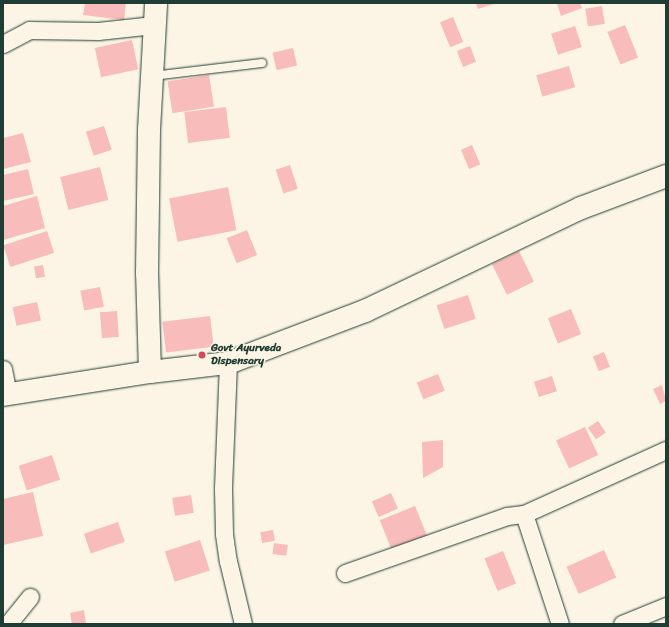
<!DOCTYPE html>
<style>
body{margin:0}
#map{position:relative;width:669px;height:627px;overflow:hidden;background:#fcf5e5;font-family:Sriracha,sans-serif}
div>[style]{position:absolute}
[style*='--x']{left:calc(var(--x)*1px);top:calc(var(--y)*1px);width:calc(var(--w)*1px);rotate:calc(var(--a)*1deg)}
.building>*{inset:0;background:#f8bcba;transform-origin:0 0}
.roads{filter:drop-shadow(0 0 1px #1f3d34) drop-shadow(0 0 1px #1f3d34)}
.lane>*{height:8px;margin:-4px;padding:0 4px;transform-origin:4px;border-radius:4px;background:#fcf5e5}
.street>*{height:17px;margin:-8.5px;padding:0 8.5px;transform-origin:8.5px;border-radius:8.5px;background:#fcf5e5}
.secondary>*{height:22px;margin:-11px;padding:0 11px;transform-origin:11px;border-radius:11px;background:#fcf5e5}
.dots>*{width:11px;height:11px;translate:-50% -50%;box-sizing:border-box;border:2px solid #fcf5e5;border-radius:50%}
span{translate:-50% -50%;white-space:nowrap;text-align:center;line-height:1.15;-webkit-text-stroke:3px #fcf5e5;paint-order:stroke}
.poi-label{font-size:11px;color:#1f3d34;font-weight:700}
.left{translate:0 -50%;text-align:left}
.frame{position:absolute;inset:0;border:4px solid #1f3d34;pointer-events:none}
</style>
<div id="map">
<div class="building">
<div style="clip-path:polygon(85px 3px,126px 3px,124px 20px,83px 15px)"></div>
<div style="clip-path:polygon(476px 3px,497px 3px,478px 9px)"></div>
<div style="clip-path:polygon(557px 3px,580px 3px,582px 8px,561px 16px)"></div>
<div style="left:602px;top:6px;width:18px;height:17px;rotate:81deg"></div>
<div style="left:453px;top:17px;width:27px;height:14px;rotate:68deg"></div>
<div style="left:625px;top:25px;width:35px;height:19px;rotate:68deg"></div>
<div style="left:575px;top:26px;width:22px;height:25px;rotate:72deg"></div>
<div style="left:132px;top:40px;width:30px;height:38px;rotate:78deg"></div>
<div style="left:470px;top:46px;width:17px;height:14px;rotate:69deg"></div>
<div style="left:293px;top:48px;width:18px;height:21px;rotate:77deg"></div>
<div style="left:569px;top:66px;width:22px;height:34px;rotate:74deg"></div>
<div style="left:209px;top:75px;width:32px;height:42px;rotate:81deg"></div>
<div style="left:226px;top:107px;width:31px;height:42px;rotate:83deg"></div>
<div style="left:104px;top:126px;width:25px;height:19px;rotate:72deg"></div>
<div style="clip-path:polygon(23px 133px,31px 162px,3px 169px,3px 138px)"></div>
<div style="left:472px;top:145px;width:21px;height:12px;rotate:67deg"></div>
<div style="left:290px;top:165px;width:25px;height:15px;rotate:72deg"></div>
<div style="left:100px;top:167px;width:34px;height:41px;rotate:76deg"></div>
<div style="clip-path:polygon(28px 169px,34px 194px,3px 201px,3px 175px)"></div>
<div style="left:228px;top:187px;width:44px;height:60px;rotate:79deg"></div>
<div style="clip-path:polygon(37px 196px,45px 228px,3px 240px,3px 206px)"></div>
<div style="left:247px;top:230px;width:27px;height:22px;rotate:68deg"></div>
<div style="left:47px;top:231px;width:23px;height:46px;rotate:72deg"></div>
<div style="left:519px;top:251px;width:34px;height:30px;rotate:64deg"></div>
<div style="left:43px;top:265px;width:12px;height:9px;rotate:81deg"></div>
<div style="left:100px;top:287px;width:20px;height:20px;rotate:79deg"></div>
<div style="left:468px;top:295px;width:25px;height:33px;rotate:72deg"></div>
<div style="left:37px;top:302px;width:19px;height:25px;rotate:78deg"></div>
<div style="left:571px;top:309px;width:27px;height:25px;rotate:68deg"></div>
<div style="left:117px;top:311px;width:26px;height:17px;rotate:86deg"></div>
<div style="left:210px;top:316px;width:31px;height:48px;rotate:83deg"></div>
<div style="left:604px;top:352px;width:16px;height:12px;rotate:68deg"></div>
<div style="left:438px;top:374px;width:18px;height:23px;rotate:68deg"></div>
<div style="left:552px;top:376px;width:16px;height:19px;rotate:72deg"></div>
<div style="clip-path:polygon(662px 385px,666px 401px,660px 404px,653px 389px)"></div>
<div style="left:598px;top:421px;width:14px;height:12px;rotate:56deg"></div>
<div style="left:585px;top:427px;width:31px;height:32px;rotate:65deg"></div>
<div style="clip-path:polygon(443px 440px,443px 467px,423px 478px,422px 442px)"></div>
<div style="left:52px;top:455px;width:26px;height:35px;rotate:72deg"></div>
<div style="clip-path:polygon(33px 492px,43px 536px,3px 545px,3px 499px)"></div>
<div style="left:391px;top:493px;width:17px;height:21px;rotate:66deg"></div>
<div style="left:191px;top:495px;width:18px;height:19px;rotate:81deg"></div>
<div style="left:415px;top:506px;width:35px;height:38px;rotate:68deg"></div>
<div style="left:118px;top:522px;width:21px;height:36px;rotate:71deg"></div>
<div style="left:273px;top:530px;width:11px;height:13px;rotate:80deg"></div>
<div style="left:200px;top:540px;width:32px;height:37px;rotate:72deg"></div>
<div style="left:274px;top:543px;width:14px;height:11px;rotate:8deg"></div>
<div style="left:604px;top:550px;width:30px;height:41px;rotate:66deg"></div>
<div style="left:503px;top:551px;width:35px;height:20px;rotate:68deg"></div>
<div style="clip-path:polygon(84px 610px,86px 624px,72px 624px,70px 613px)"></div>
</div>
<div class="roads">
<div class="lane">
<div style="--x:152;--y:76;--w:111;--a:-6.7"></div>
</div>
<div class="street">
<div style="--x:3;--y:44;--w:30;--a:-28"></div>
<div style="--x:29;--y:30;--w:69;--a:0.8"></div>
<div style="--x:98;--y:31;--w:56;--a:-6.1"></div>
<div style="--x:228;--y:363;--w:126;--a:92.3"></div>
<div style="--x:223;--y:489;--w:45;--a:88.7"></div>
<div style="--x:224;--y:534;--w:27;--a:82"></div>
<div style="--x:228;--y:561;--w:65;--a:76.6"></div>
<div style="--x:3;--y:369;--w:26;--a:79"></div>
<div style="--x:524;--y:514;--w:116;--a:71.9"></div>
<div style="--x:345;--y:573;--w:172;--a:-19.4"></div>
<div style="--x:507;--y:516;--w:17;--a:-7"></div>
<div style="--x:524;--y:514;--w:156;--a:-24.3"></div>
<div style="--x:8;--y:624;--w:35;--a:-51"></div>
<div style="--x:622;--y:624;--w:48;--a:-22.2"></div>
</div>
<div class="secondary">
<div style="--x:150;--y:372;--w:99;--a:-91.7"></div>
<div style="--x:147;--y:273;--w:143;--a:-89.2"></div>
<div style="--x:149;--y:130;--w:127;--a:-86.8"></div>
<div style="--x:3;--y:395;--w:149;--a:-8.9"></div>
<div style="--x:150;--y:372;--w:79;--a:-6.6"></div>
<div style="--x:228;--y:363;--w:147;--a:-20.8"></div>
<div style="--x:365;--y:311;--w:239;--a:-25.5"></div>
<div style="--x:581;--y:208;--w:91;--a:-20.6"></div>
</div>
</div>
<div class="dots">
<div style="left:202px;top:355px;background:#d1495b"></div>
</div>
<div class="poi-label">
<span class="left" style="left:211px;top:355px">Govt Ayurveda<br>Dispensary</span>
</div>
<div class="frame"></div>
</div>
